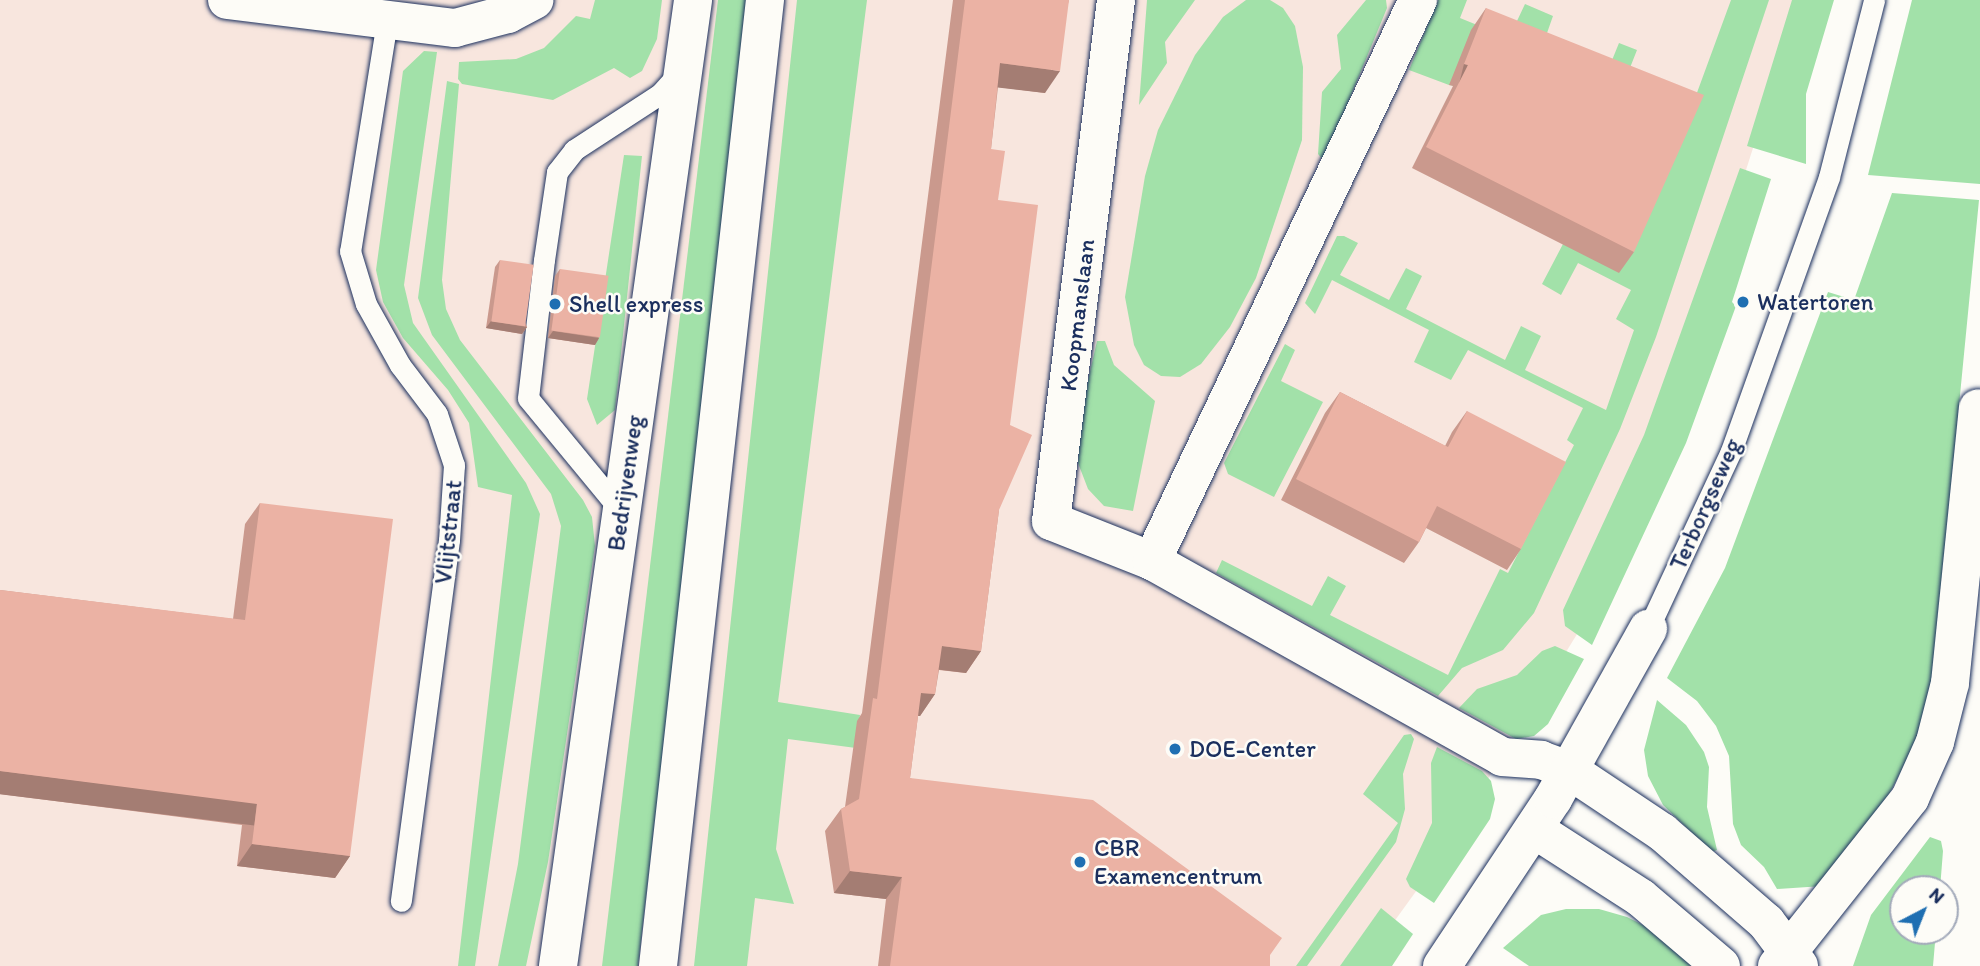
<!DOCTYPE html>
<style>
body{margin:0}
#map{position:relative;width:1980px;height:966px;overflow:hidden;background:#fdfcf7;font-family:Itim,sans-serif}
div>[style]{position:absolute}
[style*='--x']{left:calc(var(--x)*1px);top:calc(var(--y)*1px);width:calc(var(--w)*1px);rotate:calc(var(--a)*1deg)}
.built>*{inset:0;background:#f8e6de}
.green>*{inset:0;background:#a2e1a9}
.roads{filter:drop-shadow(0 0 2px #1b2f5e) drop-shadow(0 0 2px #1b2f5e)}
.lane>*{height:21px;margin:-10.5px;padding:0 10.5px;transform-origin:10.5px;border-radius:10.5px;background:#fdfcf7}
.street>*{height:38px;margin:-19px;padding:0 19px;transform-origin:19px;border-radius:19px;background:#fdfcf7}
.primary>*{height:38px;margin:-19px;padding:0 19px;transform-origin:19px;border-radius:19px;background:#fdfcf7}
.wall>*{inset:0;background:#ca998d}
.shaded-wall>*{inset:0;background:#a47d73;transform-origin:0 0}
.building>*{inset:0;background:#ebb2a4;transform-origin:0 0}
.dots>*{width:19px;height:19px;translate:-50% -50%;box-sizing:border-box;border:4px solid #fdfcf7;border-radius:50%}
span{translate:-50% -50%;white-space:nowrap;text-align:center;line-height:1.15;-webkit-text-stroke:5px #fdfcf7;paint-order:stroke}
.poi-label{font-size:24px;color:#1b2f5e}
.left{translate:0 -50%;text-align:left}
.street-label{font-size:24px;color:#1b2f5e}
.north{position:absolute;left:1889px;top:875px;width:70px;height:70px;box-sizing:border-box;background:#fdfcf7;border:2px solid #a3aaba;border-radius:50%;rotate:42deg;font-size:19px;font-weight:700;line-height:28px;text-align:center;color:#1b2f5e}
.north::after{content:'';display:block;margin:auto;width:24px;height:32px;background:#1f6fb2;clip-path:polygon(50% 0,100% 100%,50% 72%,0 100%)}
</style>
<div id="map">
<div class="built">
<div style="clip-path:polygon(0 0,1800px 0,1652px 466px,1590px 613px,1435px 865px,1362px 966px,0 966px)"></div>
</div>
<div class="green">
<div style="clip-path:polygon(595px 0,662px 0,657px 39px,642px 71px,630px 78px,614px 68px,553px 100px,462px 84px,458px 79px,459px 62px,516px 59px,544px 48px,576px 16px,590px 19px)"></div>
<div style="clip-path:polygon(718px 0,746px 0,661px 769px,638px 966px,602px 966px)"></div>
<div style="clip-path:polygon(797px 0,867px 0,778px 702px,860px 715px,856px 748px,788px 739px,776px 849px,794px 904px,755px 898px,747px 966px,694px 966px)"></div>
<div style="clip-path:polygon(1147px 0,1195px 0,1165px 42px,1167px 63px,1139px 105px)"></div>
<div style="clip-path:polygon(1246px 0,1270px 0,1283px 8px,1295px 26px,1303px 67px,1302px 140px,1256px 278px,1230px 327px,1201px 364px,1180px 377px,1161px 376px,1144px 365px,1134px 345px,1125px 297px,1145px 176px,1158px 130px,1195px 55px,1223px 17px)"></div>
<div style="clip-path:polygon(1366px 0,1386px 0,1387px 8px,1324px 161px,1318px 154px,1322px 92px,1341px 69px,1337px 35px)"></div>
<div style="clip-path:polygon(1438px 0,1467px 0,1460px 18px,1509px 38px,1525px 4px,1553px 16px,1541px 50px,1606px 75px,1619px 43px,1637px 50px,1624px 83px,1691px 109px,1731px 0,1769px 0,1656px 337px,1620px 429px,1534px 613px,1503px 650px,1462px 668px,1438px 696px,1216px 573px,1222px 560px,1312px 606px,1328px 576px,1346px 586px,1330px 615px,1448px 675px,1500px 569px,1508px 573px,1574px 445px,1567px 440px,1583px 408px,1468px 350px,1451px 380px,1414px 362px,1429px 330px,1332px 280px,1315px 314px,1305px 303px,1337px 236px,1344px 236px,1358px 243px,1340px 275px,1389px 300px,1406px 268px,1422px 276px,1406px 309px,1505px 360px,1521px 326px,1541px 336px,1525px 370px,1606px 410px,1634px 330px,1616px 319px,1631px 290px,1578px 263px,1561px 295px,1542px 284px,1563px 244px,1688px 116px,1449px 85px,1409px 70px)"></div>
<div style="clip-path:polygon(1792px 0,1834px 0,1806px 94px,1806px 164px,1747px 146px)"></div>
<div style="clip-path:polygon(1912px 0,1980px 0,1980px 184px,1868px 175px)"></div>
<div style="clip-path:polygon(424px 51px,437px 52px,404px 285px,413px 323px,526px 483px,540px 514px,475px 966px,458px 966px,512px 495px,478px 487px,469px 423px,448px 390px,403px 338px,383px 302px,376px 270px,403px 71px)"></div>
<div style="clip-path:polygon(447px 81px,459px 84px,442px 280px,446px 309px,460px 340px,583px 500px,592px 517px,595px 546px,548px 862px,526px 966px,498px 966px,518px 864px,561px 526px,551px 494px,432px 335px,418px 298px)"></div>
<div style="clip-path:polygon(624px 155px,642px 156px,615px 410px,597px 425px,587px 399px)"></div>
<div style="clip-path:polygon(1740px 168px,1771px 179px,1732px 302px,1736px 306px,1686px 443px,1592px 645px,1565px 626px,1563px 610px,1644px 435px)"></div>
<div style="clip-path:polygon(1892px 193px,1979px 200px,1932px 683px,1915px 744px,1884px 804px,1823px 886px,1777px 889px,1764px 867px,1741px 845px,1733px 824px,1729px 756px,1716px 726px,1697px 701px,1667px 678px,1725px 568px,1828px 292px,1854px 300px)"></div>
<div style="clip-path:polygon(1097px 341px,1105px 341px,1114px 365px,1155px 401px,1133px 511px,1104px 506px,1088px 489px,1078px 463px,1081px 411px)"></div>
<div style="clip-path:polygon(1285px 344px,1295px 350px,1281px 381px,1323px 402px,1274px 497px,1228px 474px,1224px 463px)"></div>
<div style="clip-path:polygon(1555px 646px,1584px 659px,1548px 724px,1534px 736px,1516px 739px,1459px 708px,1477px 689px,1517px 675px,1542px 651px)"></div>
<div style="clip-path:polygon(1657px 700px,1686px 725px,1704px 752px,1709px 767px,1707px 807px,1717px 850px,1712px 852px,1663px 805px,1648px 776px,1644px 750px)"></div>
<div style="clip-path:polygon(1411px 734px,1414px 739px,1403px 774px,1405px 809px,1396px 842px,1307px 966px,1296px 966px,1398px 823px,1363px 794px,1404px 735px)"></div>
<div style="clip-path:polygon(1437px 747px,1482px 771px,1491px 781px,1495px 799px,1490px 819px,1434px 903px,1410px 887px,1406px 879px,1432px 823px,1431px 763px)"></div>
<div style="clip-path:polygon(1930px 837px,1941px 841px,1943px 851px,1940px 889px,1903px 889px,1903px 931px,1936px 931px,1933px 966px,1853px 966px,1871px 915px)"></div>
<div style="clip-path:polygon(1381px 908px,1413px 934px,1392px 966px,1340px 966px)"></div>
<div style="clip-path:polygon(1566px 909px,1599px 909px,1627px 917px,1649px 928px,1693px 966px,1529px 966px,1503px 948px,1541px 915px)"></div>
</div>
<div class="roads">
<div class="lane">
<div style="--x:387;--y:21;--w:233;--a:99.1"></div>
<div style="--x:350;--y:251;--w:55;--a:73.2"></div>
<div style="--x:366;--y:304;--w:70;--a:60.9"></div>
<div style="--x:400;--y:365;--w:61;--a:52.9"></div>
<div style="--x:437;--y:414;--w:54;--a:71.6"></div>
<div style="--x:454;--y:465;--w:75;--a:93.8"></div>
<div style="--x:449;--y:540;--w:364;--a:97.6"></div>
<div style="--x:621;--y:511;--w:146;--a:-129.5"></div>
<div style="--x:528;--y:398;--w:139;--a:-83.4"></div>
<div style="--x:544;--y:260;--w:89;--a:-81.6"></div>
<div style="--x:557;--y:172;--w:28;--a:-52"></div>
<div style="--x:574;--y:150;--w:103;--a:-33.1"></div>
<div style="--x:660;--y:94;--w:27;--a:-48"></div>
<div style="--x:1648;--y:629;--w:196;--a:-65"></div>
<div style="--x:1731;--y:451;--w:291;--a:-70.3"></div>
<div style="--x:1829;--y:177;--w:183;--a:-75.7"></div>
</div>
<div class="street">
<div style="--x:227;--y:0;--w:230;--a:7"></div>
<div style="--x:455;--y:28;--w:55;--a:-14.8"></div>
<div style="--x:508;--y:14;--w:30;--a:-28"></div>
<div style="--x:1116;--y:0;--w:525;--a:97.11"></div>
<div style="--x:1051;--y:521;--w:109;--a:21.6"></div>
<div style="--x:1418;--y:0;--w:621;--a:115.37"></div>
<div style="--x:1152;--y:561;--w:401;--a:29.2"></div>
<div style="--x:1502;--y:757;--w:39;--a:4"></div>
<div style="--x:1541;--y:760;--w:30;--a:20"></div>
<div style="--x:1569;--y:770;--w:112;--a:33.7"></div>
<div style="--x:1662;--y:832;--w:138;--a:40.9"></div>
<div style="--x:1766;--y:922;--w:55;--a:53.1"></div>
<div style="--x:1534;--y:829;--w:127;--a:32.8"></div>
<div style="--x:1641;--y:898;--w:105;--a:40.4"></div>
<div style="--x:1442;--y:966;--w:201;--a:-56.4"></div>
<div style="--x:1553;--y:799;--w:195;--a:-60.8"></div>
<div style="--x:1777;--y:966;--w:214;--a:-51.6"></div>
<div style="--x:1910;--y:798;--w:61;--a:-65.9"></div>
<div style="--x:1935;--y:742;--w:61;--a:-75.7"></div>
<div style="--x:1950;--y:683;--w:276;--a:-84.2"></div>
</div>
<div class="primary">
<div style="--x:558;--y:966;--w:975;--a:-82.04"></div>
<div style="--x:658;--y:966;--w:972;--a:-83.68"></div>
</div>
</div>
<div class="wall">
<div style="clip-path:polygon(953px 0,1069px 0,1045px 93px,998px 87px,991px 149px,998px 200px,999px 510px,981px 651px,966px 673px,939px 670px,935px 694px,920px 716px,918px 716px,910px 778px,1270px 956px,1270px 966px,878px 966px,886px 899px,834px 893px,825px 831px,841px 809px,845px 807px,857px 721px,862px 713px)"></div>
<div style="clip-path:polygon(1486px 8px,1634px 252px,1619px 273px,1412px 168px,1453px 86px,1449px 85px,1471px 30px)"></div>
<div style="clip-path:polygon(500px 260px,527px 327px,522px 334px,486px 328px,495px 267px)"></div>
<div style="clip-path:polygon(560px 269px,599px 338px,595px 345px,548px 338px,555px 276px)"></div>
<div style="clip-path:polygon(1340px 392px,1445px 446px,1452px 432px,1467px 411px,1521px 549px,1507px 570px,1426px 528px,1419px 542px,1404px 563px,1281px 500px,1325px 413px)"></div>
<div style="clip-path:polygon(260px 503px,350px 856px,335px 878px,237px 866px,242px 825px,0 794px,0 590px,233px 619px,245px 524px)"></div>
</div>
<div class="shaded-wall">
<div style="clip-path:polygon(1000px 63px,1060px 71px,1045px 93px,985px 86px)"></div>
<div style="left:1464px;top:64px;width:4px;height:26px;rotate:14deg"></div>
<div style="clip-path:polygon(491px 321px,527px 327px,522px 334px,486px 328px)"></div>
<div style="clip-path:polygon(553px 331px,599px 338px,595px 345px,548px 338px)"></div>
<div style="clip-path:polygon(942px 646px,981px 651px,966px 673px,926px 668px)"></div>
<div style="clip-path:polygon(921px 693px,935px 694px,920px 716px,906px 715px)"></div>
<div style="left:0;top:771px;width:259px;height:23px;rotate:7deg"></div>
<div style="clip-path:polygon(252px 844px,350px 856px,335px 878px,237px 866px)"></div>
<div style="clip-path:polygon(850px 871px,902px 877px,886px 899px,834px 893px)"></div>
</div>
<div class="building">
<div style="clip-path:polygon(965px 0,1069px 0,1060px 71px,1000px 63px,991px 149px,1005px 151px,998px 200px,1038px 205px,1010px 425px,1032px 435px,999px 510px,981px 651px,942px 646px,935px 694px,921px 693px,910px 778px,1093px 800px,1282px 938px,1270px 955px,1270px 966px,890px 966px,902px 877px,850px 871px,841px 809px,859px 799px,873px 698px,877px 699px)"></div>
<div style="clip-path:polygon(1486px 8px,1704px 95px,1634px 252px,1426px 147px,1468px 65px,1464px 64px)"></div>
<div style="left:500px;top:260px;width:34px;height:62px;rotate:8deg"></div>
<div style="left:560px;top:269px;width:49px;height:62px;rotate:8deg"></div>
<div style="clip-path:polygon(1340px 392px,1448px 447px,1467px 411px,1566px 462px,1521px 549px,1437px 506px,1419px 542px,1296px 479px)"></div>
<div style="clip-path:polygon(260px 503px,393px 519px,350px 856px,252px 844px,257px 804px,0 771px,0 590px,245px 620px)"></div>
</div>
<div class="dots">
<div style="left:1743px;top:302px;background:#1f6fb2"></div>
<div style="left:555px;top:304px;background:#1f6fb2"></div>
<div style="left:1175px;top:749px;background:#1f6fb2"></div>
<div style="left:1080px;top:862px;background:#1f6fb2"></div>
</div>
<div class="poi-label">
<span class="left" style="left:1757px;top:302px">Watertoren</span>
<span class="left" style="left:569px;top:304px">Shell express</span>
<span class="left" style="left:1189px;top:749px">DOE-Center</span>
<span class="left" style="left:1094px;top:862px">CBR<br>Examencentrum</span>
</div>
<div class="street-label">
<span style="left:1077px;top:315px;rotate:-83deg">Koopmanslaan</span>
<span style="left:625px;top:483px;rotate:-82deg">Bedrijvenweg</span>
<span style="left:1705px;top:504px;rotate:-66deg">Terborgseweg</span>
<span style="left:448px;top:532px;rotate:-84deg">Vlijtstraat</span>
</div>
<div class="north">N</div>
</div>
